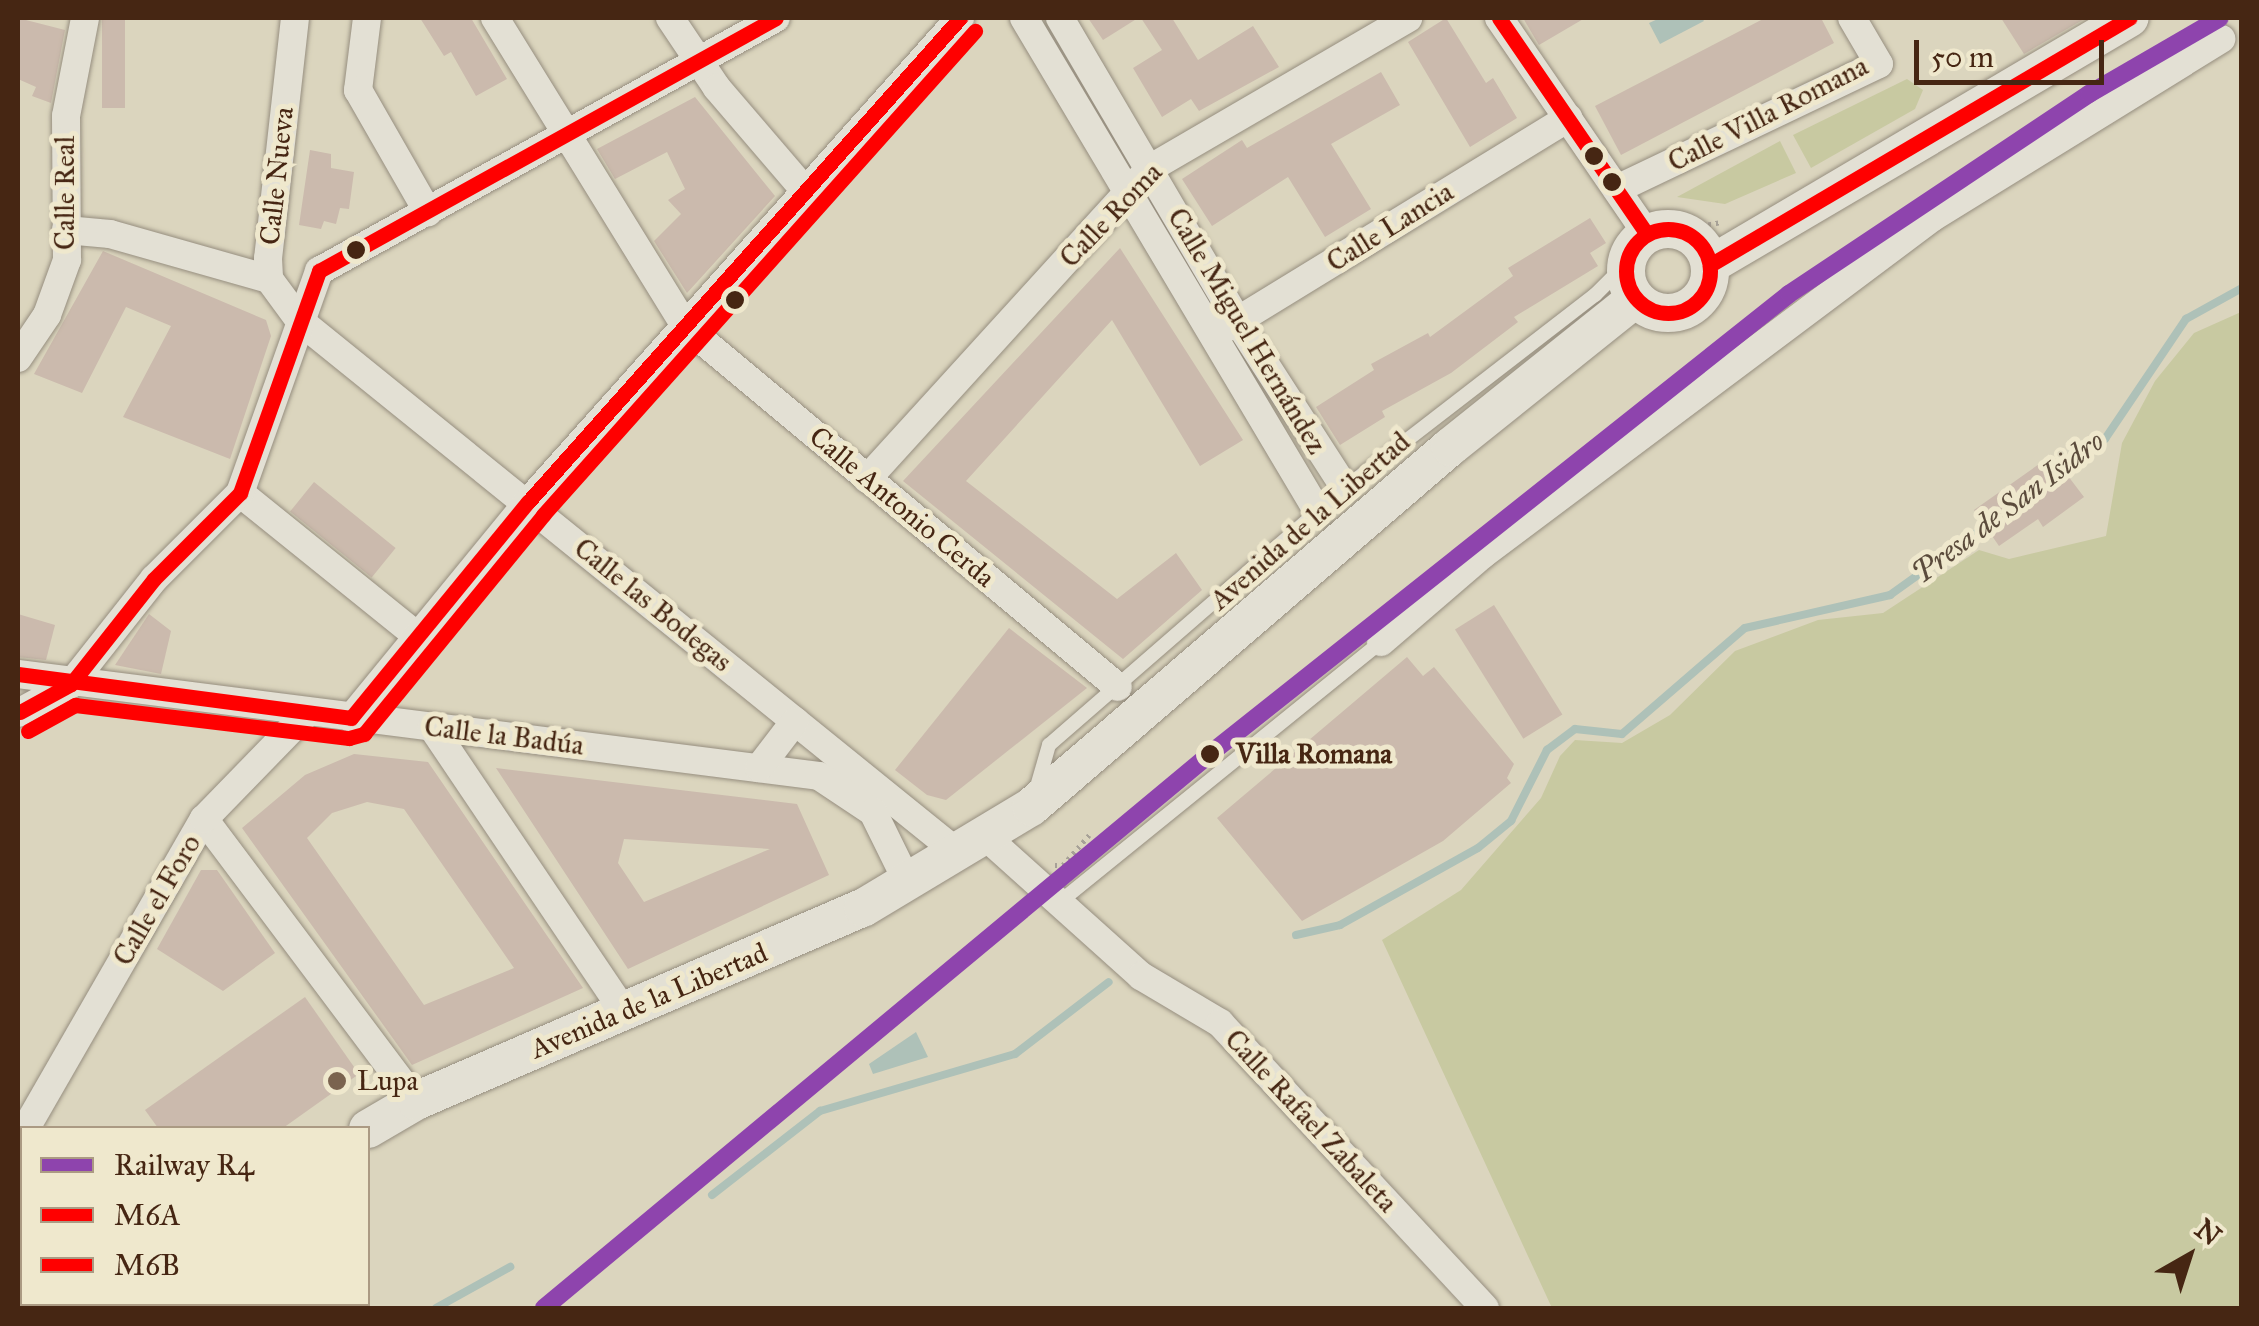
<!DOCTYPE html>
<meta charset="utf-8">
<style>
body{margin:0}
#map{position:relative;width:2259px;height:1326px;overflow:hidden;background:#dbd5be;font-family:"IM FELL Great Primer",serif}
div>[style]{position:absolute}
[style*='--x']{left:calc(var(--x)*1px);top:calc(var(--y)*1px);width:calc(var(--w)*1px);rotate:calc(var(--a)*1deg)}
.green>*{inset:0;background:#c8c9a1}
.water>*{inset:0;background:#aec1b8}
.stream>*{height:8px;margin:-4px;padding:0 4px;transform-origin:4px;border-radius:4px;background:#aec1b8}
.building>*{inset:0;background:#cbbaad;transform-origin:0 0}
.path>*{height:5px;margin-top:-2.5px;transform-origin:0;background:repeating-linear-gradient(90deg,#a7a197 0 2.5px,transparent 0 7.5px)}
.roads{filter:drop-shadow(0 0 2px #968e7f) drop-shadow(0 0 2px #968e7f)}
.lane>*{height:14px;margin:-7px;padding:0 7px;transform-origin:7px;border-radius:7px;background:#e3e0d4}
.street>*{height:28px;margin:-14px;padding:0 14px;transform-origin:14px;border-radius:14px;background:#e3e0d4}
.secondary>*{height:38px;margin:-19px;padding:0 19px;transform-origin:19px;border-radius:19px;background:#e3e0d4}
.secondary>.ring{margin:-19px;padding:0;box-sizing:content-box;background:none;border:38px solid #e3e0d4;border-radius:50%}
.bus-1>*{height:15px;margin:-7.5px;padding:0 7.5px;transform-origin:7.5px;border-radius:7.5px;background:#f00}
.bus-1>.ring{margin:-7.5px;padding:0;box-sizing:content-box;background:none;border:15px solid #f00;border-radius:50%}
.bus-2>*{height:15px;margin:-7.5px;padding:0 7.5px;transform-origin:7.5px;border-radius:7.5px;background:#f00}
.rail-1>*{height:18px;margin:-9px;padding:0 9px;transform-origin:9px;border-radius:9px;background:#8e44ad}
.dots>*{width:28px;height:28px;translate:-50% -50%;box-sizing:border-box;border:5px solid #efe8cd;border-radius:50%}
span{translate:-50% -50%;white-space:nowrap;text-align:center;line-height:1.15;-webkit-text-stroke:10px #efe8cd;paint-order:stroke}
.street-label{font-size:28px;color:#462613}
.stop-label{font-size:28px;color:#462613;font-weight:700}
.left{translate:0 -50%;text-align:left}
.poi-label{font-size:28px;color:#462613}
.water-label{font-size:30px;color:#5b4b3c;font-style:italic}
.frame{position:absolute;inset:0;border:20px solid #462613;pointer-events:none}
.legend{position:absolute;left:20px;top:1126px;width:350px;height:180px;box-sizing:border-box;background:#efe8cd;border:2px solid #ab9a83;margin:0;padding:12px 18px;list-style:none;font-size:30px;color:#462613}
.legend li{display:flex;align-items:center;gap:20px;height:50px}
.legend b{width:50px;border:2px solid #ab9a83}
.north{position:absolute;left:2139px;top:1206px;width:100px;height:100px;-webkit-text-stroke:8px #efe8cd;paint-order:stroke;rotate:39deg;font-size:28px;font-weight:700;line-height:40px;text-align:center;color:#462613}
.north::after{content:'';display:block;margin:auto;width:35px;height:45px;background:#462613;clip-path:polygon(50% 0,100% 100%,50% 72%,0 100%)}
.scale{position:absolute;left:1914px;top:40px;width:190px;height:45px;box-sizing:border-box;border:5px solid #462613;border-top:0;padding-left:12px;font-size:30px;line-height:35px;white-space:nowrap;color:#462613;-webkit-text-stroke:8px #efe8cd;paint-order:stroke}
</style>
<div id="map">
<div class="green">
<div style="clip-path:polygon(1907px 79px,1923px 90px,1915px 109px,1811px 168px,1793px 135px)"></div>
<div style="clip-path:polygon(1780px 141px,1796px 173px,1725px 204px,1677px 197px)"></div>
<div style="clip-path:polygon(2241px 312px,2241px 1308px,1552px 1308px,1382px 940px,1461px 890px,1541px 798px,1560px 756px,1575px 740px,1622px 743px,1670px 715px,1735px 651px,1818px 620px,1883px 613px,1979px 550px,2009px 559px,2106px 536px,2122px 443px,2155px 381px,2194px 333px)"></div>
</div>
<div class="water">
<div style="clip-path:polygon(1660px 18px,1702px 18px,1704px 21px,1660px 44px,1649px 23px)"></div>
<div style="clip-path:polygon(916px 1032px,928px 1057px,873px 1074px,869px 1064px)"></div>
</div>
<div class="stream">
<div style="--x:2056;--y:475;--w:61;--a:-36.3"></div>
<div style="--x:2105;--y:439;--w:145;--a:-56"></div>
<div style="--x:2186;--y:319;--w:64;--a:-29"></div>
<div style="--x:1296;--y:935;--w:45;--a:-12.8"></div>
<div style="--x:1340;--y:925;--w:158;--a:-29.2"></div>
<div style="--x:1478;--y:848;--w:43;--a:-39.3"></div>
<div style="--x:1511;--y:821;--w:80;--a:-63.1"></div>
<div style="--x:1547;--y:750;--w:35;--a:-37"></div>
<div style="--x:1575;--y:729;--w:47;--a:6.1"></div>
<div style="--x:1622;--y:734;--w:162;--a:-40.8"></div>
<div style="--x:1745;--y:628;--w:149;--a:-12.8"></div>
<div style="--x:1890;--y:595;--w:125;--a:-35.6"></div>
<div style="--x:712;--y:1195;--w:137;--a:-37.9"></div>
<div style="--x:820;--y:1111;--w:203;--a:-16.3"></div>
<div style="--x:1015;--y:1054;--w:118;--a:-37.5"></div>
<div style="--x:436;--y:1308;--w:85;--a:-29"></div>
</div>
<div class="building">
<div style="clip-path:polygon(18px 18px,65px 30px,51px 103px,32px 96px,36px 87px,18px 79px)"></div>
<div style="left:102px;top:18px;width:23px;height:90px"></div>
<div style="clip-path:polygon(420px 18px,471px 18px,507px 79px,476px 96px,451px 52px,444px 56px)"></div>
<div style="clip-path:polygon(1088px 18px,1138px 18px,1103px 40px)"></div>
<div style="clip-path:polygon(1141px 18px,1172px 18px,1198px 60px,1253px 26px,1279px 67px,1199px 111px,1191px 99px,1162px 117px,1133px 68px,1162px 50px)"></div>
<div style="clip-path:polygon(1446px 18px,1486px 83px,1493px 78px,1517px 118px,1470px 147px,1408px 42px)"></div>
<div style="clip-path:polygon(1523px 18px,1585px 18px,1539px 45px)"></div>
<div style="clip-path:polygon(1765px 18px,1821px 18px,1834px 43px,1621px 155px,1595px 106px)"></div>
<div style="clip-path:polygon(2001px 18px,2086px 18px,2024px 54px)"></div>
<div style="clip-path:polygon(1381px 72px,1400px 105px,1331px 144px,1371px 209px,1325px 237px,1288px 177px,1212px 226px,1182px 179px,1242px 140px,1247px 148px)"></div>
<div style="clip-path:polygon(695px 97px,775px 196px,687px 293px,654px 241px,681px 214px,668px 200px,685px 189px,667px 152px,615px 179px,597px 149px)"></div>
<div style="clip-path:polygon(310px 150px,331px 154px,331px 168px,354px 172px,349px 209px,340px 208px,336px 224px,324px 221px,321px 229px,299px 225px)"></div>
<div style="clip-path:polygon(1590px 218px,1606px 243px,1590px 253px,1598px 266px,1514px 317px,1518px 322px,1451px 373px,1382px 411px,1385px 417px,1340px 445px,1316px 407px,1374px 370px,1371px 364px,1428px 333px,1430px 337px,1513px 276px,1508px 268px)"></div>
<div style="clip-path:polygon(1120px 248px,1243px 440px,1200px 466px,1112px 320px,966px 481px,1117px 599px,1176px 553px,1202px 590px,1123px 659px,903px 481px)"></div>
<div style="clip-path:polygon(103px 251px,266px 320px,271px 336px,230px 459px,123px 417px,171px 326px,126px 307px,82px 393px,34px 374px)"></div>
<div style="clip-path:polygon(2052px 455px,2084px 497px,2043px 527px,2038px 519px,1999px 546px,1974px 510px)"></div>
<div style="left:314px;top:482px;width:105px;height:38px;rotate:39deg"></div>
<div style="left:1494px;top:605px;width:129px;height:46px;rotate:58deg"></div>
<div style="clip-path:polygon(18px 614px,55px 625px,46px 660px,18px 657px)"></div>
<div style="clip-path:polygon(149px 614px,171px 631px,161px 674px,115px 665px)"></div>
<div style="clip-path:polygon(1009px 628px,1087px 688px,946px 800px,927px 795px,895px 770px)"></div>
<div style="clip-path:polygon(1407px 657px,1423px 676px,1434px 667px,1514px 764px,1507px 778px,1511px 783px,1443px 841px,1302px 921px,1217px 818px)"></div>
<div style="clip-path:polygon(evenodd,354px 754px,428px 762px,583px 988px,412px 1065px,242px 828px,305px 775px,354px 754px,367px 802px,404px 809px,514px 968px,424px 1005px,307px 838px,332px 813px,367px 802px)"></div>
<div style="clip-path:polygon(evenodd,496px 768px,797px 804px,829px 875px,628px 969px,496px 768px,624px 839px,770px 849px,644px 902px,618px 863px,624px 839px)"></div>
<div style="clip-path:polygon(201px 870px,217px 870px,275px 953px,223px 991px,157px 949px)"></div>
<div style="clip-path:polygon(305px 997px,359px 1074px,283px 1128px,158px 1128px,145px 1110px)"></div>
</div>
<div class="path">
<div style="--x:1679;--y:230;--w:43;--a:-10.8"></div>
<div style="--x:1055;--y:865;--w:8;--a:0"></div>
<div style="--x:1063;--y:865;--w:40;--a:-49"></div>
</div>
<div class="roads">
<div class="lane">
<div style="--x:1036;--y:790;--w:47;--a:-73.9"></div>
<div style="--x:1049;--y:745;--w:392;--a:-41"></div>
<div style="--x:1345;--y:488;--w:316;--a:-37.7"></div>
<div style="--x:1595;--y:295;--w:45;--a:-45"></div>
<div style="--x:1056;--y:905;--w:418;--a:-39"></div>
</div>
<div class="street">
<div style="--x:295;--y:18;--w:242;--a:96.4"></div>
<div style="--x:268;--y:258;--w:21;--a:87"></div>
<div style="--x:269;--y:279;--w:52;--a:53.6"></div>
<div style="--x:300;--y:321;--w:846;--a:38.96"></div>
<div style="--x:367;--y:18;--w:73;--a:97.1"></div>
<div style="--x:358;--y:90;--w:141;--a:60.2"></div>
<div style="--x:495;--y:18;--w:363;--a:58.3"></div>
<div style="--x:686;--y:327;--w:562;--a:39.81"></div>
<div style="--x:670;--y:18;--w:84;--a:56.1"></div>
<div style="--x:717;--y:88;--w:138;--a:49.4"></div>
<div style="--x:1024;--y:18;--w:575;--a:59.24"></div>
<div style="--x:1060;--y:18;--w:352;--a:59.6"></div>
<div style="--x:1238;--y:322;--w:197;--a:57.2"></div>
<div style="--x:1499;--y:18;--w:262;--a:55.6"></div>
<div style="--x:1617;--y:189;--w:290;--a:-25.5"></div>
<div style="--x:1879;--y:64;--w:53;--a:-120.4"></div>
<div style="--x:66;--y:230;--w:44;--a:5.2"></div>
<div style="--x:110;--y:234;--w:165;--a:15.8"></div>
<div style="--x:1224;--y:329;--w:404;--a:-31.5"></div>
<div style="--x:18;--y:358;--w:52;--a:-56"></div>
<div style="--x:47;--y:315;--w:59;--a:-70"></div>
<div style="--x:67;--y:260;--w:144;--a:-90.4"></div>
<div style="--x:66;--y:116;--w:100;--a:-79"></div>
<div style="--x:867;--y:479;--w:419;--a:-47.7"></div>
<div style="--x:1149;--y:169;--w:300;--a:-30.2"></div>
<div style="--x:240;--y:493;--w:226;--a:38.9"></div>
<div style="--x:1381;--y:642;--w:133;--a:-40.7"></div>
<div style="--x:1482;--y:555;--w:564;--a:-36.85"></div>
<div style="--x:1933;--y:217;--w:339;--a:-31.7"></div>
<div style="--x:18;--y:674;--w:807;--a:7.26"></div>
<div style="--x:819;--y:776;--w:65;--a:33.7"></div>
<div style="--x:873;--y:812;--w:79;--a:63.8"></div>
<div style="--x:18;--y:713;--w:60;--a:-28.7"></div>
<div style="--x:71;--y:684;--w:134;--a:-51.7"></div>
<div style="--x:154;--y:579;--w:122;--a:-45"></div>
<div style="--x:240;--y:493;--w:236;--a:-70.4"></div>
<div style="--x:319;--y:271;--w:522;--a:-28.97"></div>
<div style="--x:351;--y:718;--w:279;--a:-50.7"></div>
<div style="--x:528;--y:502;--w:649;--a:-48.25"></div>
<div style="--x:432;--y:727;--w:345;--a:56"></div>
<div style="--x:759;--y:768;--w:59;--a:-52.5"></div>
<div style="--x:204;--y:819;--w:353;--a:53.1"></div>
<div style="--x:985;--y:836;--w:210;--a:41.9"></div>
<div style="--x:1141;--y:976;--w:92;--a:30.7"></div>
<div style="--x:1220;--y:1023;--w:389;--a:47.1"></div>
<div style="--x:26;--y:1128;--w:357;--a:-60.1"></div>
<div style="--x:204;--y:819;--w:148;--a:-45.8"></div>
</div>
<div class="secondary">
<div class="ring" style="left:1626px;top:229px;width:46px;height:46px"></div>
<div style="--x:1710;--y:265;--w:487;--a:-30.5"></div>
<div style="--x:368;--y:1129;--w:56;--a:-30.3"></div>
<div style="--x:416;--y:1101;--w:487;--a:-23.4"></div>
<div style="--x:863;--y:908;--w:196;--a:-31"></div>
<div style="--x:1031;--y:807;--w:552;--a:-40.67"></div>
<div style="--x:1450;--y:447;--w:238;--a:-38.7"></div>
<div style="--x:131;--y:1308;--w:7;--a:-34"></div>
</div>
</div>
<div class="bus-1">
<div style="--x:1499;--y:18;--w:262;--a:55.6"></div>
<div class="ring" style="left:1626px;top:229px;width:69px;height:69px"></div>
<div style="--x:1710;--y:265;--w:487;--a:-30.5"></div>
<div style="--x:18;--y:674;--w:336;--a:7.5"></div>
<div style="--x:351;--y:718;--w:279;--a:-50.7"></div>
<div style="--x:528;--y:502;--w:649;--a:-48.25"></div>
<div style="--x:20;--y:712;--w:58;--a:-28.8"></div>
<div style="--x:71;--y:684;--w:134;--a:-51.7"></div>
<div style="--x:154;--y:579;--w:122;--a:-45"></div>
<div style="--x:240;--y:493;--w:236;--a:-70.4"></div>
<div style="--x:319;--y:271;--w:522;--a:-28.97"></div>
</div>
<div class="bus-2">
<div style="--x:28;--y:731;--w:54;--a:-29"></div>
<div style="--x:75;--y:705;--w:276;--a:6.9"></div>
<div style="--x:349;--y:738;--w:16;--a:-15"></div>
<div style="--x:364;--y:734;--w:283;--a:-50.7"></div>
<div style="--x:543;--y:515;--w:649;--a:-48.25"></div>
</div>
<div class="rail-1">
<div style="--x:544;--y:1308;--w:868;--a:-39.76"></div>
<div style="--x:1211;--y:753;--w:738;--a:-38.45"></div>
<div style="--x:1789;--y:294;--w:361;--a:-33.7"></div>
<div style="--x:2089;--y:94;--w:151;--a:-30.1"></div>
</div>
<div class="dots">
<div style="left:1594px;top:156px;background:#462613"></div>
<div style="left:1612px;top:182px;background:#462613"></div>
<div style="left:356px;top:250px;background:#462613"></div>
<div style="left:735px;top:300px;background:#462613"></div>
<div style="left:1210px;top:754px;background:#462613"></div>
<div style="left:337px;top:1081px;background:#7a634f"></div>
</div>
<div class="street-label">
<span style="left:1768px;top:114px;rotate:-27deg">Calle Villa Romana</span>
<span style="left:277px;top:176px;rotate:-84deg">Calle Nueva</span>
<span style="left:65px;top:193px;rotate:-90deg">Calle Real</span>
<span style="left:1111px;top:215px;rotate:-46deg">Calle Roma</span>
<span style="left:1390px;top:227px;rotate:-32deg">Calle Lancia</span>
<span style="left:1247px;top:331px;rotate:59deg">Calle Miguel Hernández</span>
<span style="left:902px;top:507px;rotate:40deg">Calle Antonio Cerda</span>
<span style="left:1310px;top:521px;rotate:-41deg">Avenida de la Libertad</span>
<span style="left:653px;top:605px;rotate:39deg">Calle las Bodegas</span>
<span style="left:504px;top:736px;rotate:7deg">Calle la Badúa</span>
<span style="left:157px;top:900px;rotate:-60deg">Calle el Foro</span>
<span style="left:649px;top:1001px;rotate:-23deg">Avenida de la Libertad</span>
<span style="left:1311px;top:1121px;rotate:47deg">Calle Rafael Zabaleta</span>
</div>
<div class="stop-label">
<span class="left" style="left:1236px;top:754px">Villa Romana</span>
</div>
<div class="poi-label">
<span class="left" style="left:357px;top:1081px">Lupa</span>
</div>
<div class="water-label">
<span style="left:2008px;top:507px;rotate:-37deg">Presa de San Isidro</span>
</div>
<div class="frame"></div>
<ul class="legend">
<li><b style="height:12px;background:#8e44ad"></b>Railway R4</li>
<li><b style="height:12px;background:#f00"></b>M6A</li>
<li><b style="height:12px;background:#f00"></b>M6B</li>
</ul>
<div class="north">N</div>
<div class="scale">50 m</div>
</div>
